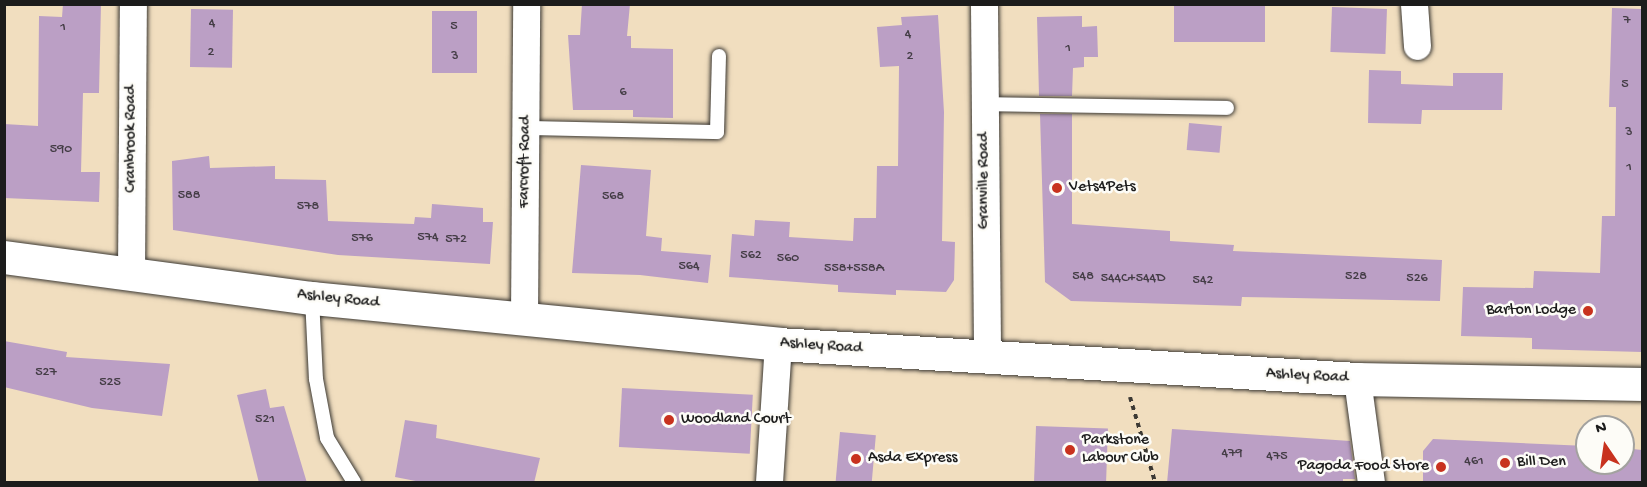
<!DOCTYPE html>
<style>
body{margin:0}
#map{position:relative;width:1647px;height:487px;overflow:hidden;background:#f1debf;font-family:"Gochi Hand",sans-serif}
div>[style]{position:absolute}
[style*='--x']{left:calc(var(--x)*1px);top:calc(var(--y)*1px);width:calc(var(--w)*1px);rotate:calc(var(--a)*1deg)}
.building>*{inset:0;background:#bb9fc5;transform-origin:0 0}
.path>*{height:4px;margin-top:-2px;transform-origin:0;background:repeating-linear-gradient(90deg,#3c3934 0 4.5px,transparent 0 9px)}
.roads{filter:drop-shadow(0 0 2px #3c3934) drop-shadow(0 0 2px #3c3934)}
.service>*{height:14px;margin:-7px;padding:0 7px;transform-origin:7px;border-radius:7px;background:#fff}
.minor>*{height:27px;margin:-13.5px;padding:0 13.5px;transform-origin:13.5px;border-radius:13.5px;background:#fff}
.secondary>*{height:33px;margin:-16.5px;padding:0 16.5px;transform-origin:16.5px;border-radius:16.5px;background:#fff}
.dots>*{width:16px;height:16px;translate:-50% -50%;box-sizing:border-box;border:3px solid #fdfcf7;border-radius:50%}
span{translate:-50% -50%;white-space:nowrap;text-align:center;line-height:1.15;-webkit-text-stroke:5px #fdfcf7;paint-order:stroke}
.number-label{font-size:14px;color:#443d46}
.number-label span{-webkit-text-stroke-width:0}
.street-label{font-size:16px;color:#1c1c1c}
.poi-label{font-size:16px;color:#1c1c1c}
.left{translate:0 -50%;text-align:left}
.right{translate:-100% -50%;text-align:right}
.frame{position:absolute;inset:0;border:6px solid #1c1c1c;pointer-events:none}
.north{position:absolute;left:1575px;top:415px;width:60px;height:60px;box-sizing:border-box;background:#fdfcf7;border:2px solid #a3a29f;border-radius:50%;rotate:347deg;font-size:16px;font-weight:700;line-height:24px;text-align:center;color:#1c1c1c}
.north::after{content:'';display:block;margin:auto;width:21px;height:27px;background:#c8321e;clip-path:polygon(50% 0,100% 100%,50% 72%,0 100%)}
</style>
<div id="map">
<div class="building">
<div style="clip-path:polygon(63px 4px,101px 4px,99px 93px,83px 93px,81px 172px,100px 172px,99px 202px,4px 198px,4px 124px,38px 126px,39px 16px,62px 17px)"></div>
<div style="clip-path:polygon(582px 4px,630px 4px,627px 36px,631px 36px,631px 48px,673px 49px,673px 118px,633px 117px,633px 110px,573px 110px,568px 35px,580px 35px)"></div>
<div style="left:1174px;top:4px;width:91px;height:38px"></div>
<div style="left:1332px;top:7px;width:55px;height:45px;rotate:2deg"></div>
<div style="clip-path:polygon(1612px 8px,1642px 9px,1642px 352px,1532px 349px,1532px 338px,1461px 336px,1463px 287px,1533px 288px,1534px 271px,1600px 273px,1602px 216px,1615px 216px,1616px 107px,1609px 107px)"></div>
<div style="left:191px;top:9px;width:42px;height:58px;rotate:1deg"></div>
<div style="left:432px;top:11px;width:45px;height:62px"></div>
<div style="clip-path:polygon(938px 15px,944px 112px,942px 241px,955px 242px,954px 280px,946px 292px,896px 290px,896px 295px,838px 292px,838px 285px,729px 277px,732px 234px,754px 236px,755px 220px,790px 222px,789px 237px,853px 241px,854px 218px,876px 218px,877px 166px,898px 166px,899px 66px,880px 67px,877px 27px,902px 25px,901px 17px)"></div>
<div style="clip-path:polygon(1082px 16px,1082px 27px,1097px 26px,1098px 57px,1084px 57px,1084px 67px,1073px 68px,1072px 96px,1039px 96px,1037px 17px)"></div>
<div style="clip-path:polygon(1369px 70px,1401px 71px,1401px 84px,1453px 86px,1453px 73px,1503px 73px,1502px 110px,1422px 110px,1421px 124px,1368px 123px)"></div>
<div style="clip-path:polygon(1040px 114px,1072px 114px,1072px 224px,1170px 231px,1170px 241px,1234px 245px,1233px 251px,1442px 260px,1440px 301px,1242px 297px,1241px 306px,1071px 301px,1045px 282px)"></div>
<div style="left:1189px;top:123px;width:33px;height:27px;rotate:5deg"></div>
<div style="clip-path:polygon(209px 156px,210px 168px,275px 166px,275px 179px,326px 180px,328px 221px,414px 224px,415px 217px,431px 218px,432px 204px,483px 208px,483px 222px,493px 222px,490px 264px,338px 255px,173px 230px,172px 161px)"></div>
<div style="clip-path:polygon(581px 165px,651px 170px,646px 236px,662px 238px,661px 251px,711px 255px,708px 283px,640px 275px,572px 273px)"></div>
<div style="clip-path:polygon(4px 341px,67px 352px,66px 357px,170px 364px,162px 416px,92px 408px,4px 387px)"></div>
<div style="left:622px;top:388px;width:131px;height:59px;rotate:3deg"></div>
<div style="clip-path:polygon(266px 389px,270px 408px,284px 406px,307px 483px,259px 483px,237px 395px)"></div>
<div style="clip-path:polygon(405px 420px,437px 425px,436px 438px,540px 458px,534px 483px,426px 483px,395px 477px)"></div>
<div style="left:1036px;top:426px;width:72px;height:57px;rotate:2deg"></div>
<div style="clip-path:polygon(1172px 429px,1350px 441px,1355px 479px,1343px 479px,1343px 483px,1167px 483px)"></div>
<div style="left:840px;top:432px;width:36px;height:51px;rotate:5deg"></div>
<div style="clip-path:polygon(1433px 439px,1587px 446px,1587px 463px,1623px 463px,1623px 448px,1642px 450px,1642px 483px,1423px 483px,1423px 451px)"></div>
</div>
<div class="path">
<div style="--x:1130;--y:397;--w:89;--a:73.6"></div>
</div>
<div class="roads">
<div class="service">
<div style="--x:984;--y:104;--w:243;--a:0.9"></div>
<div style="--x:526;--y:128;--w:191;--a:1.2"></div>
<div style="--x:717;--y:132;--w:76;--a:-88.5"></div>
<div style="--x:312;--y:298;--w:81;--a:87.2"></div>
<div style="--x:316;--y:379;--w:60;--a:79.4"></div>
<div style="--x:327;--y:438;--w:52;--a:58.5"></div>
</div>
<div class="minor">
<div style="--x:984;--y:4;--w:354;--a:89.5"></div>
<div style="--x:1414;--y:4;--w:42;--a:85.9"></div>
<div style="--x:131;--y:274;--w:270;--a:-89.6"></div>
<div style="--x:524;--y:320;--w:316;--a:-89.6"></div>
<div style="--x:1357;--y:379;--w:104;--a:82.3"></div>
<div style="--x:769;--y:482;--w:138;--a:-86.3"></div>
</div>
<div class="secondary">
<div style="--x:4;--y:257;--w:311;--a:7.6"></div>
<div style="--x:312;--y:298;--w:468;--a:5.6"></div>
<div style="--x:778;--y:344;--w:580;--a:3.46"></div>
<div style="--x:1357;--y:379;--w:285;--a:1"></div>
</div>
</div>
<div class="dots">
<div style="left:1057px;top:188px;background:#c8321e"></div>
<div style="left:1588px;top:311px;background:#c8321e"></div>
<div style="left:669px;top:420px;background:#c8321e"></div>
<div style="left:1070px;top:450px;background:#c8321e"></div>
<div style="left:856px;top:459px;background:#c8321e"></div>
<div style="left:1505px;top:463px;background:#c8321e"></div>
<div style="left:1441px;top:467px;background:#c8321e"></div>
</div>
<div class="number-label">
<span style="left:1627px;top:21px">7</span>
<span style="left:212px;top:24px">4</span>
<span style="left:454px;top:27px">5</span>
<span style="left:63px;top:28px">1</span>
<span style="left:908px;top:35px">4</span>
<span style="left:1068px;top:49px">1</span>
<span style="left:211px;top:53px">2</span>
<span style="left:455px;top:57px">3</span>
<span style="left:910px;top:57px">2</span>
<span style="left:1625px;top:85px">5</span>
<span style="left:623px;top:93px">6</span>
<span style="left:1629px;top:133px">3</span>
<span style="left:61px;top:150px">590</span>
<span style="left:1629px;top:168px">1</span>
<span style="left:189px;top:196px">588</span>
<span style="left:613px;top:197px">568</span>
<span style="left:308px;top:207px">578</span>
<span style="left:428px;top:238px">574</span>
<span style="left:362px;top:239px">576</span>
<span style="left:456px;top:240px">572</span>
<span style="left:751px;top:256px">562</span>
<span style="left:788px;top:259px">560</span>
<span style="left:689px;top:267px">564</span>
<span style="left:854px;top:269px">558+558A</span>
<span style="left:1083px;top:277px">548</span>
<span style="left:1356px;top:277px">528</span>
<span style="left:1133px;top:279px">544C+544D</span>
<span style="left:1417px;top:279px">526</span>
<span style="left:1203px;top:281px">542</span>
<span style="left:46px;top:373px">527</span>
<span style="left:110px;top:383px">525</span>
<span style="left:265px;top:420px">521</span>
<span style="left:1232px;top:454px">479</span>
<span style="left:1277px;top:457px">475</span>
<span style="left:1474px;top:462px">461</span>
</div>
<div class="street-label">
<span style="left:132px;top:139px;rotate:-90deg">Cranbrook Road</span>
<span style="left:526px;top:162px;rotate:-89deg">Farcroft Road</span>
<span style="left:985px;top:181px;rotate:-90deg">Granville Road</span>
<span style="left:338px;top:300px;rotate:6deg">Ashley Road</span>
<span style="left:821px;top:347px;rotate:4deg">Ashley Road</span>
<span style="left:1307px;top:377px;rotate:3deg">Ashley Road</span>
</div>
<div class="poi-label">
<span class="left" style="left:1069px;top:188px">Vets4Pets</span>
<span class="right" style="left:1576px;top:311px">Barton Lodge</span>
<span class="left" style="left:681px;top:420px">Woodland Court</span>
<span class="left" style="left:1082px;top:450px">Parkstone<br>Labour Club</span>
<span class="left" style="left:868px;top:459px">Asda Express</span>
<span class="left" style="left:1517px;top:463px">Bill Den</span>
<span class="right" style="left:1429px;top:467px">Pagoda Food Store</span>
</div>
<div class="frame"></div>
<div class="north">N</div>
</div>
